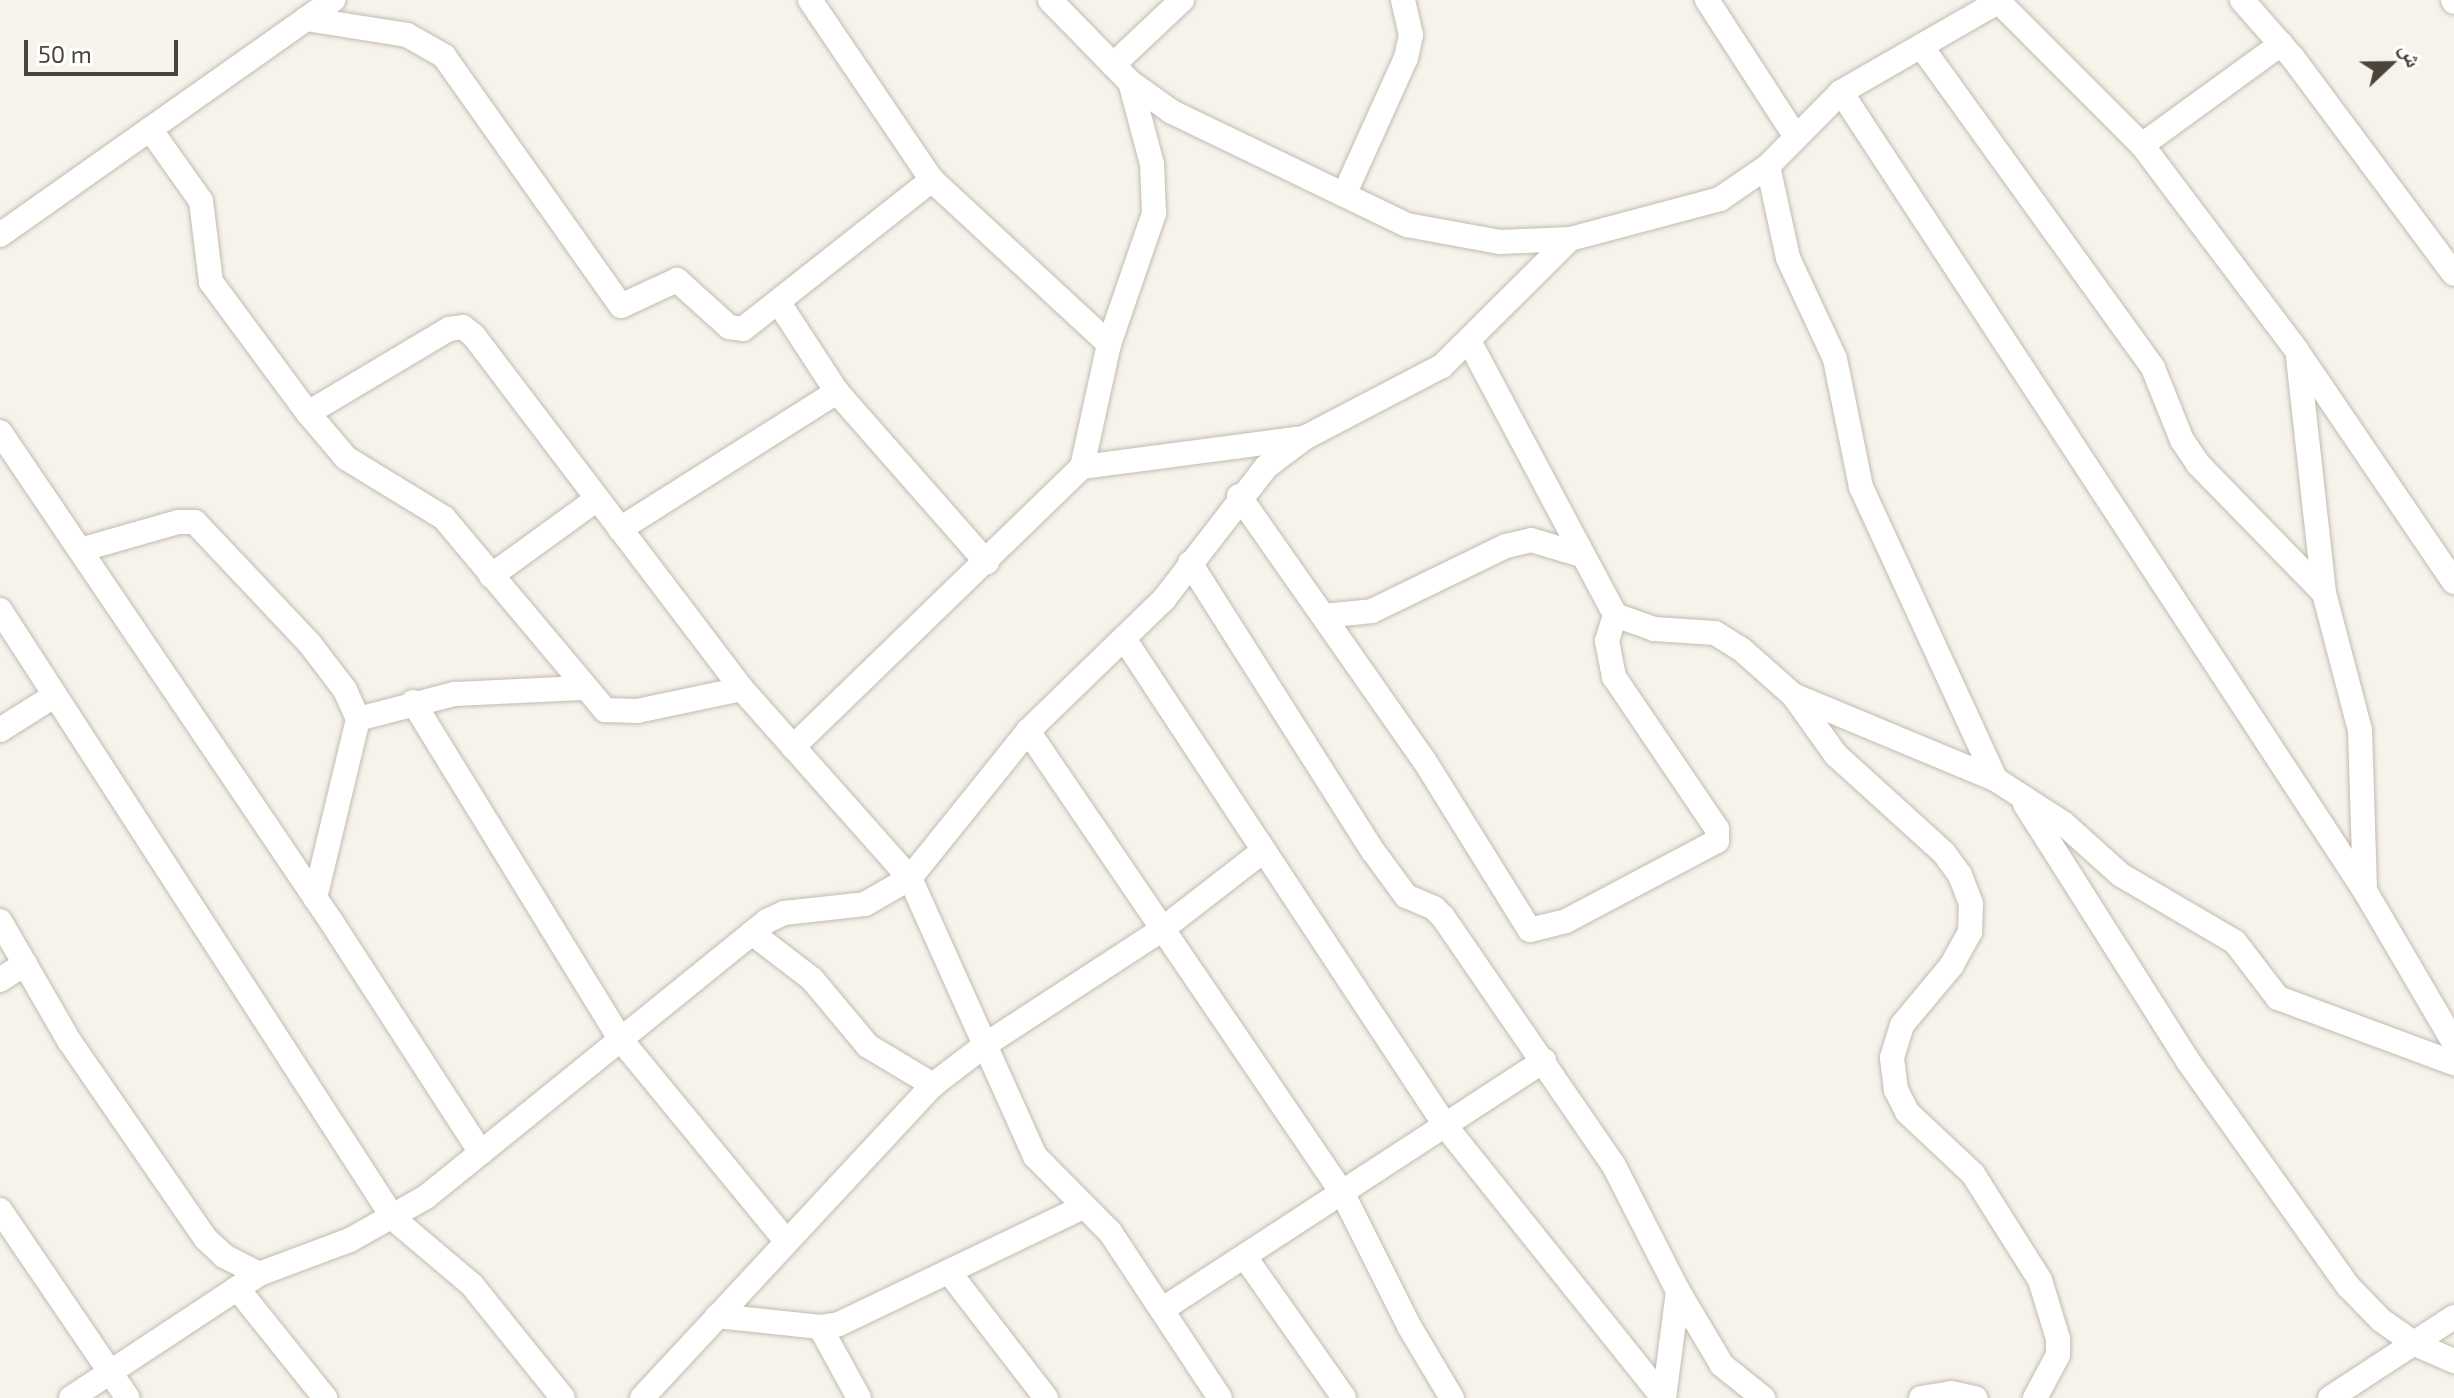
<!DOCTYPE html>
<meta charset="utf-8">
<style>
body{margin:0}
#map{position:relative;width:2454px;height:1398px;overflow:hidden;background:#f6f3ec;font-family:"Exo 2","Noto Naskh Arabic",sans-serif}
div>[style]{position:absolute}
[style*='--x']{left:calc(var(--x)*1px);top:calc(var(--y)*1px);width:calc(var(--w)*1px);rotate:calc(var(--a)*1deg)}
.roads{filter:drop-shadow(0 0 2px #c2bbae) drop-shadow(0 0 2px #c2bbae)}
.street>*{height:24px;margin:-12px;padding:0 12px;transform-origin:12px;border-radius:12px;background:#fff}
span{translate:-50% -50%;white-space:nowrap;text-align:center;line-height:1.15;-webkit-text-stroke:6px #fff;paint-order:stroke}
.north{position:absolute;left:2350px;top:24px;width:80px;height:80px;-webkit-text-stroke:6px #fff;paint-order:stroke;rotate:68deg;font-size:22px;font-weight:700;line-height:32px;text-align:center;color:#4b4439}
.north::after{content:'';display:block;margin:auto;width:28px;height:36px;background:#4b4439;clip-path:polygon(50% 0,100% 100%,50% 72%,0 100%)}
.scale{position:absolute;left:24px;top:40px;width:154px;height:36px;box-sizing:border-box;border:4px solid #4b4439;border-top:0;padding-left:10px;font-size:24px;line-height:28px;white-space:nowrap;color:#4b4439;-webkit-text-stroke:6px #fff;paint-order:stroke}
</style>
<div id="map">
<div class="roads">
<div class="street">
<div style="--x:810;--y:0;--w:217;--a:55.9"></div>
<div style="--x:932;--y:180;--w:241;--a:42.8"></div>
<div style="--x:1050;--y:0;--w:115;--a:45.7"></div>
<div style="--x:1130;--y:82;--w:52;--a:35.5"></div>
<div style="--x:1172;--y:112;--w:261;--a:25.7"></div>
<div style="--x:1407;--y:225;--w:95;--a:10.4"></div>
<div style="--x:1500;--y:242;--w:70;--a:-2.5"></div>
<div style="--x:1570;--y:239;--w:155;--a:-14.9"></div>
<div style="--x:1720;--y:199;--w:58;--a:-34.5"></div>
<div style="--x:1768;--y:166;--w:104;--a:-45.4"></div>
<div style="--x:1841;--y:92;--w:185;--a:-29.9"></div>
<div style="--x:1707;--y:0;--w:163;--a:57"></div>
<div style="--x:1997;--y:0;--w:205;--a:45"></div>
<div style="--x:2142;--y:145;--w:258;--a:53"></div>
<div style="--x:2297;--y:351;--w:279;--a:55.8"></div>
<div style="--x:2242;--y:0;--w:77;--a:48.7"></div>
<div style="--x:2293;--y:58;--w:269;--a:53.3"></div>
<div style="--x:2453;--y:0;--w:2;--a:63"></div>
<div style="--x:306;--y:19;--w:102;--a:9"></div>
<div style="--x:407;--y:35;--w:43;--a:29.6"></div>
<div style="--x:444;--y:56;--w:306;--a:54.7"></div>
<div style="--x:621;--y:306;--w:62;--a:-24.9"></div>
<div style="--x:677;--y:280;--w:70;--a:42.1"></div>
<div style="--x:729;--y:327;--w:14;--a:8"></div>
<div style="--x:743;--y:329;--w:241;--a:-38.3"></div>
<div style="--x:1921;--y:46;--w:397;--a:54.2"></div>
<div style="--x:2153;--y:368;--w:78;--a:68.1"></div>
<div style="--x:2182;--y:440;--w:29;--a:56"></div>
<div style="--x:2198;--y:464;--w:180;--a:45.7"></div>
<div style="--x:1113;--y:65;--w:95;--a:-43.3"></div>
<div style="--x:1841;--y:92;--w:955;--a:56.74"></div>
<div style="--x:2365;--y:891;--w:176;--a:59.6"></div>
<div style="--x:150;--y:129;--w:88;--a:54.7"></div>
<div style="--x:201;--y:201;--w:82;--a:83"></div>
<div style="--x:211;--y:282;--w:163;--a:53.5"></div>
<div style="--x:308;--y:413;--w:59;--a:49.8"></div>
<div style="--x:346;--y:458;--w:115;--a:31.5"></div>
<div style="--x:444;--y:518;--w:251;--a:50"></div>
<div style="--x:605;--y:710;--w:32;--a:2"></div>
<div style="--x:637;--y:711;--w:107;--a:-11.8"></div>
<div style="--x:2142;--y:145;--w:172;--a:-36"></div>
<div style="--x:1768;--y:166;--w:94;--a:77.7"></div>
<div style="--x:1788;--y:258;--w:111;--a:65"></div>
<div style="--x:1835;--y:359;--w:131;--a:78.5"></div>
<div style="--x:1861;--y:487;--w:321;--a:65.3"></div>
<div style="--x:1344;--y:195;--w:150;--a:-65.7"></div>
<div style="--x:1406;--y:58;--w:24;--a:-78"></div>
<div style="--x:1411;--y:35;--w:36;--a:-103"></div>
<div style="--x:0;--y:235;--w:408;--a:-35.2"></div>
<div style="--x:779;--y:303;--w:106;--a:56.9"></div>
<div style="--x:837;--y:392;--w:227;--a:48.7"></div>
<div style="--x:1469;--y:341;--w:310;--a:61.9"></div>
<div style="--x:1615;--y:615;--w:41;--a:19.7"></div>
<div style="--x:1654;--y:629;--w:61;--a:3.8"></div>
<div style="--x:1715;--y:633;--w:31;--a:32"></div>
<div style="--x:1741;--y:649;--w:69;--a:41.5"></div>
<div style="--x:1793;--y:695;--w:74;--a:54.4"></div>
<div style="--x:1836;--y:755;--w:146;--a:42.2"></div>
<div style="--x:1944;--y:853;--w:27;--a:54"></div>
<div style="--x:1960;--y:875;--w:31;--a:69"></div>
<div style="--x:1971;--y:904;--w:28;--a:92"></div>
<div style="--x:1970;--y:932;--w:38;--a:119"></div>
<div style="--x:1952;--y:965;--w:78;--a:129.8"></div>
<div style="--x:1902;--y:1025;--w:34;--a:107"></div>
<div style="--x:1892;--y:1058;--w:32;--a:83"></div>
<div style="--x:1896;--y:1090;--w:25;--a:63"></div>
<div style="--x:1907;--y:1112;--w:91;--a:43.2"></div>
<div style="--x:1973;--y:1174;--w:125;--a:57.7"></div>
<div style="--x:2040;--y:1280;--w:62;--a:73"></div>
<div style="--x:2058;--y:1339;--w:16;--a:90"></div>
<div style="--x:2058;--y:1355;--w:49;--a:118.1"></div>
<div style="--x:2298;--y:357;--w:237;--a:83.7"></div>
<div style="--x:2324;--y:593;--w:142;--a:75.3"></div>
<div style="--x:2360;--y:730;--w:160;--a:88.2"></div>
<div style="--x:308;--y:413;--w:164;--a:-30.8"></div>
<div style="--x:449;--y:329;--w:14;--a:-8"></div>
<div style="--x:463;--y:327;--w:14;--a:39"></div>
<div style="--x:474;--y:336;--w:443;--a:52.8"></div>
<div style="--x:742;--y:689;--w:253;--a:48.4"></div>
<div style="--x:910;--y:878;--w:305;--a:65.8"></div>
<div style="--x:1035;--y:1156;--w:107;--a:45.4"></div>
<div style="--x:1110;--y:1232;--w:199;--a:56.5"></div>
<div style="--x:0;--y:432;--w:590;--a:55.91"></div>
<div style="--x:331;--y:921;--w:276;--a:57.1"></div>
<div style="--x:1082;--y:467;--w:221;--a:-7.5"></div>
<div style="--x:1239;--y:496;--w:322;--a:55"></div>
<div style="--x:1424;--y:760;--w:200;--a:58.1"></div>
<div style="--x:1530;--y:930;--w:37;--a:-14"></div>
<div style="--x:1566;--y:921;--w:171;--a:-27.9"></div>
<div style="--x:1717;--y:841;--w:12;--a:-90"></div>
<div style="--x:1717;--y:829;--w:184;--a:-124.1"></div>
<div style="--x:1614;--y:677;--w:37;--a:-101"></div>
<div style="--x:1607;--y:641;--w:27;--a:-73"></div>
<div style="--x:620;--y:529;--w:257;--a:-32.3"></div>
<div style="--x:80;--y:550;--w:102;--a:-15.9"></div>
<div style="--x:178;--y:522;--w:17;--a:0"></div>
<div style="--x:195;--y:522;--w:168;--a:46.7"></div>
<div style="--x:310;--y:644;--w:58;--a:52.7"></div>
<div style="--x:345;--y:690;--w:32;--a:66"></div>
<div style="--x:358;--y:719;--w:184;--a:103.5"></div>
<div style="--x:1190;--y:563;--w:341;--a:57.6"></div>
<div style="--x:1373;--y:851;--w:56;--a:53.7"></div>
<div style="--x:1406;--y:896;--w:30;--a:23"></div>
<div style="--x:1434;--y:908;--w:13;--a:45"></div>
<div style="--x:1443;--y:917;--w:300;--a:55.5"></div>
<div style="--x:1613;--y:1164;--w:143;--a:62.9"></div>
<div style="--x:1678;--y:1291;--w:86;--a:59.3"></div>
<div style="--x:1722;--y:1365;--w:53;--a:38.8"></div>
<div style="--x:491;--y:576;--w:131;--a:-36"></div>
<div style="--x:0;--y:610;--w:725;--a:57.1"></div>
<div style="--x:394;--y:1219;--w:102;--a:40.2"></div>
<div style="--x:472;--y:1285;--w:145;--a:51.2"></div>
<div style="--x:1324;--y:616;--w:48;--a:-5.9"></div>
<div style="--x:1372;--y:611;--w:149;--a:-25.9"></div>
<div style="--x:1506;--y:546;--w:26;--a:-13"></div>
<div style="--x:1531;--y:540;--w:49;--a:16.6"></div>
<div style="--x:1125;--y:640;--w:585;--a:56.58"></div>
<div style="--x:1447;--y:1128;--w:346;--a:51.3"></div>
<div style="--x:1793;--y:695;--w:219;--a:22.6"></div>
<div style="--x:1995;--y:779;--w:81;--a:32.9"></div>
<div style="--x:2063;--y:823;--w:78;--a:41.9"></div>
<div style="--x:2121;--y:875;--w:132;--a:30.4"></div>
<div style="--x:2235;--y:942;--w:71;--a:52.5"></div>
<div style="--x:2278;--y:998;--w:188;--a:20.3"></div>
<div style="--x:413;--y:702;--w:397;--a:58.4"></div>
<div style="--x:621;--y:1040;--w:261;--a:50.6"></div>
<div style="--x:358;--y:719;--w:100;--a:-14.5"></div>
<div style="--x:455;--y:694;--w:127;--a:-2.7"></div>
<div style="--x:0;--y:730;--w:64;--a:-32.2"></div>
<div style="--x:1028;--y:731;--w:560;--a:55.77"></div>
<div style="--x:1343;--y:1194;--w:148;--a:63.4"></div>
<div style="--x:1409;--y:1326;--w:84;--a:59.2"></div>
<div style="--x:793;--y:747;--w:402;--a:-44.1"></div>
<div style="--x:1082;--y:467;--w:126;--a:-77.6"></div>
<div style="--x:1109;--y:344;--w:139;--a:-71"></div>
<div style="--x:1154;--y:213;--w:49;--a:-92.3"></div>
<div style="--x:1152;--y:164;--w:85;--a:-105"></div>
<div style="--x:2025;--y:804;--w:304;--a:57.6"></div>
<div style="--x:2188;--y:1061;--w:276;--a:54.6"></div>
<div style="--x:2348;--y:1286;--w:47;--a:45.9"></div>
<div style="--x:2381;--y:1320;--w:42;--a:35.2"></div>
<div style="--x:2415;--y:1344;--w:43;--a:23.6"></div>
<div style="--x:0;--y:921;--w:140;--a:60"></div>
<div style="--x:70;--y:1042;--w:239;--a:55.4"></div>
<div style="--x:206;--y:1239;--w:25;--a:43"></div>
<div style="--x:224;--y:1256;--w:39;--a:27"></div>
<div style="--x:752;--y:933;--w:76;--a:37.5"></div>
<div style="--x:812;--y:979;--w:87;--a:50.1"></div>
<div style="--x:868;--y:1046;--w:76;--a:31"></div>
<div style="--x:0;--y:980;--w:30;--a:-33"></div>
<div style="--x:0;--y:1210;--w:227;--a:55.8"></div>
<div style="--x:1245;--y:1257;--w:172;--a:54.9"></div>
<div style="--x:949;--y:1272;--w:159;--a:52.4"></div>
<div style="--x:237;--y:1288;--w:141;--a:51.3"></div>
<div style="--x:1163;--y:1309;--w:455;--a:-33.1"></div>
<div style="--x:717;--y:1316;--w:104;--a:6.1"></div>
<div style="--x:820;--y:1327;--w:19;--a:-9"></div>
<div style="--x:839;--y:1324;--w:271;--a:-25.6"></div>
<div style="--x:820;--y:1327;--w:81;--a:61.2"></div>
<div style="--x:71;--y:1398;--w:225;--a:-33.4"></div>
<div style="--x:259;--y:1274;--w:97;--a:-20.5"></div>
<div style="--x:350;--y:1240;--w:87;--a:-29.5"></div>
<div style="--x:426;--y:1197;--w:439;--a:-39"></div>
<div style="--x:767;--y:921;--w:19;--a:-25"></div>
<div style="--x:784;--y:913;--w:81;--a:-6.3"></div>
<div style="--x:865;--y:904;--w:52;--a:-30"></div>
<div style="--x:910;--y:878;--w:189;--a:-51.2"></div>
<div style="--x:1028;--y:731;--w:190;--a:-44.1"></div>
<div style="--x:1164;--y:599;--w:167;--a:-52.3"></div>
<div style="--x:1266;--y:467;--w:50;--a:-36.9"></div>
<div style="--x:1306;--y:437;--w:153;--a:-27.6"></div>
<div style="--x:1442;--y:366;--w:180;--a:-44.8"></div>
<div style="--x:642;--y:1398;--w:427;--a:-47.1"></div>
<div style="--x:933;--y:1085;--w:66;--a:-37.6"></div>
<div style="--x:985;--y:1045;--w:209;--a:-33.1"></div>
<div style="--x:1160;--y:931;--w:130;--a:-37.8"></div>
<div style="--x:1664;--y:1398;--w:108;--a:-82.5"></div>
<div style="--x:1921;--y:1398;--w:30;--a:-9"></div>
<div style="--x:1951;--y:1393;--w:25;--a:12"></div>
<div style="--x:2330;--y:1398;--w:148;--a:-33.2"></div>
</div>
</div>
<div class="north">ش</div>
<div class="scale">50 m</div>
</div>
